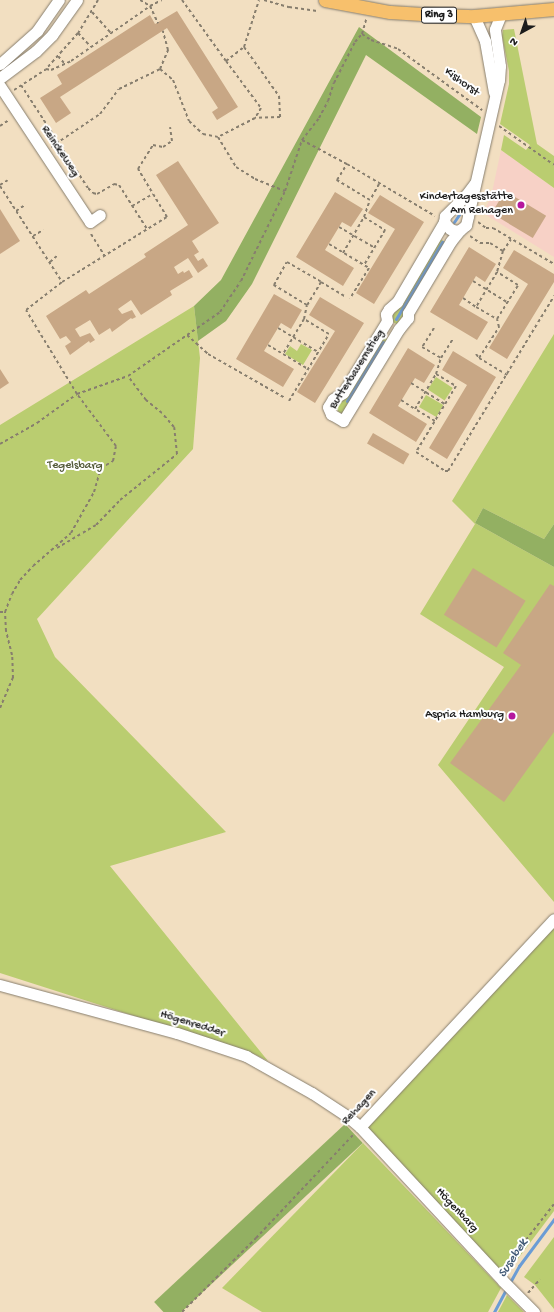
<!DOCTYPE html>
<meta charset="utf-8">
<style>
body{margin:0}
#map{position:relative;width:554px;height:1312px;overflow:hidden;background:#f2dfc1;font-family:"Gochi Hand",sans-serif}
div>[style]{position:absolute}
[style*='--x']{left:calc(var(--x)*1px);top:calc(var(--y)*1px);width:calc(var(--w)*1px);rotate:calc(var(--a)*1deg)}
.built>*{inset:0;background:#f7d1c6}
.green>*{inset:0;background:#bacd70;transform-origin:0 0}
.forest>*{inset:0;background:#93b062;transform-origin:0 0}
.stream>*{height:3px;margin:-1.5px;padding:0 1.5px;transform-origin:1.5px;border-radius:1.5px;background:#6b9cd5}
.building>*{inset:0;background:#c8a785;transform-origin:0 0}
.path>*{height:2px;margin-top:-1px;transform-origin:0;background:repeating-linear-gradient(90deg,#877e6e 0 3px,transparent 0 6px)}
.roads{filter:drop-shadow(0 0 1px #877e6e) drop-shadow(0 0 1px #877e6e)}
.minor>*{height:11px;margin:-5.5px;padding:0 5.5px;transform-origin:5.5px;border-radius:5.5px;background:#fff}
.major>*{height:13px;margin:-6.5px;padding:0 6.5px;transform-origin:6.5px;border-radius:6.5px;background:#f7c06c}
.dots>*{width:11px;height:11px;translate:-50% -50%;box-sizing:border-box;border:2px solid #fff;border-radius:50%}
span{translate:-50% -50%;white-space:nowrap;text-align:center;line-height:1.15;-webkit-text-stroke:4px #fff;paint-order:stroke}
.shield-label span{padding:1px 3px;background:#fff;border:1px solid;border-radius:3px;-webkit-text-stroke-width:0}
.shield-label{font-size:11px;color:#1c1c1c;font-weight:700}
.street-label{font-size:12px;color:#1c1c1c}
.poi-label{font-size:12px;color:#1c1c1c}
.right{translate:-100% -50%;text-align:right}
.park-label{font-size:12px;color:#535a39}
.water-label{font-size:13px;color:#445c78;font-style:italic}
.north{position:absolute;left:502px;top:12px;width:40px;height:40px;-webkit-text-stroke:3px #fff;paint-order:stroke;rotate:220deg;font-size:11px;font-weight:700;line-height:16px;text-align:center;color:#1c1c1c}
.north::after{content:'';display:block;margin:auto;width:14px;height:18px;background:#1c1c1c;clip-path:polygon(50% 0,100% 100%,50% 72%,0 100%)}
</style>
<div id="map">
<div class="built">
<div style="clip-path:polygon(501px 150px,554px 188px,554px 257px,483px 213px,491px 197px)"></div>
</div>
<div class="green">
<div style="clip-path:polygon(514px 29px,537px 144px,554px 156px,554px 188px,501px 150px,504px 135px,526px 150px,530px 145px,500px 124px,509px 84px,509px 71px,502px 36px,503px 30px)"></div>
<div style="clip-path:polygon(440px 239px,447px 243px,404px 314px,397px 324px,394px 323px,391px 316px,400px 307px)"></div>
<div style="clip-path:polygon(194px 306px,200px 358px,193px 449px,37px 619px,55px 657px,226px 832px,110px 866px,268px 1061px,256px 1055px,0 973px,0 425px)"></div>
<div style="clip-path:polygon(554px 334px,554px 524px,544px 539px,483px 508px,475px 523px,554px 567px,554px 902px,438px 765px,504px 667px,420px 614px,475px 524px,452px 501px)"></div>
<div style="clip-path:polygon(381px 335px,389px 340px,343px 413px,340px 413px,336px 409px,337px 404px,344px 399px)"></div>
<div style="clip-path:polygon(301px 344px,312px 350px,303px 365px,285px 354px,290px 346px,297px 351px)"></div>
<div style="left:436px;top:377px;width:20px;height:15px;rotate:33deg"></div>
<div style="left:426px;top:395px;width:20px;height:14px;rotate:30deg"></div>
<div style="clip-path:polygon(554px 925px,554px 1211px,505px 1276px,366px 1126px)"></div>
<div style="clip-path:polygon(363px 1143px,501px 1288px,488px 1312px,262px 1312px,222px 1288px)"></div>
<div style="clip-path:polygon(554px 1237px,554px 1309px,535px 1285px,524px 1277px)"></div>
<div style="clip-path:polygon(507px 1295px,524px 1312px,498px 1312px)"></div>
</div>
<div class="forest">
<div style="clip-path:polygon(359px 27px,481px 117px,477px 134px,366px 55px,252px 284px,226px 321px,198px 341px,194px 306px,221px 280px)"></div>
<div style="clip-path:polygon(483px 508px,544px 539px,554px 524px,554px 567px,475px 523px)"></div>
<div style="left:345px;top:1124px;width:26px;height:261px;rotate:47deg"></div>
</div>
<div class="stream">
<div style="--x:454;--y:222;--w:11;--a:-56"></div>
<div style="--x:396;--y:319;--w:90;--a:-59.1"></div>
<div style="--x:347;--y:401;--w:69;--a:-58.6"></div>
<div style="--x:509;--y:1284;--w:21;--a:-61"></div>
<div style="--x:519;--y:1266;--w:59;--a:-53.3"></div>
<div style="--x:494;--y:1312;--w:26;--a:-62"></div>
</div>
<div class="building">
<div style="clip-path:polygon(177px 11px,238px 107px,217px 120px,212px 112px,218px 108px,167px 28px,60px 97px,71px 113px,56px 123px,40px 98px,62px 84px,57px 75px,150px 15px,155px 24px)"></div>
<div style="clip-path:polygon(178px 161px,219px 223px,192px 241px,199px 252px,194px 255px,198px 261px,203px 258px,208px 266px,198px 273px,188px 258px,174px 267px,178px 274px,183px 271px,184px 273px,189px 270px,193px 277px,170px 291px,172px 295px,141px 315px,131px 300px,118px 309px,122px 314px,132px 310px,136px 317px,132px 319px,131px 318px,112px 332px,110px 328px,99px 335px,90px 320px,75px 329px,80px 337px,90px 333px,95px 340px,90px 343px,89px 341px,70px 355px,65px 346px,71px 342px,66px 336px,60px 339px,46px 316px,86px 290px,89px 294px,146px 257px,144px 254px,188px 225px,156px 175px)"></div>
<div style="left:505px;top:191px;width:48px;height:26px;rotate:31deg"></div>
<div style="clip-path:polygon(335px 192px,363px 209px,351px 227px,342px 222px,325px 250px,354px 268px,343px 286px,296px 257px)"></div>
<div style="clip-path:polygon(380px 195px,424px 222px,374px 304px,356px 293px,395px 229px,368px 213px)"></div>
<div style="clip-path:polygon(0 209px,20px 241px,0 254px)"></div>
<div style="clip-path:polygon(469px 247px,496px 264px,485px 282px,476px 276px,459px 305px,488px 322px,477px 340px,430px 312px)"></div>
<div style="clip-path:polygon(514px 250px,554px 274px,554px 282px,507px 359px,489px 348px,528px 284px,503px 268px)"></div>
<div style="clip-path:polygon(274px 294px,302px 310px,291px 329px,281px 323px,264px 351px,294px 369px,283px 387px,236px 359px)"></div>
<div style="clip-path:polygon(320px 297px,364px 323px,315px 403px,297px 392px,335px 331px,309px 315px)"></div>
<div style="clip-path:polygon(408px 348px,435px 365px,424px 383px,415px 378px,398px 406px,427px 424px,416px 442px,369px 413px)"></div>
<div style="clip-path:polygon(453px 351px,496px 377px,447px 459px,429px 448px,467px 385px,442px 370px)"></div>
<div style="clip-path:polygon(0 369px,9px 383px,0 389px)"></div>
<div style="left:373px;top:433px;width:42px;height:12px;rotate:30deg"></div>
<div style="left:473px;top:568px;width:62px;height:55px;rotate:32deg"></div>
<div style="clip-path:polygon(550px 584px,554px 586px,554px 732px,504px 802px,450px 763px,521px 665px,503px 653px)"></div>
</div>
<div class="path">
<div style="--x:98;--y:0;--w:39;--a:121"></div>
<div style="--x:78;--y:33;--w:48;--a:131.6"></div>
<div style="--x:46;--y:69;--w:5;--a:11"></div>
<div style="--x:51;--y:70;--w:22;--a:-24"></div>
<div style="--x:71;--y:61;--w:96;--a:-34.8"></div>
<div style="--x:150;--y:6;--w:13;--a:-27"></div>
<div style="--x:140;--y:0;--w:12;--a:31"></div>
<div style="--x:150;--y:6;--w:19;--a:65"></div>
<div style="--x:182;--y:0;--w:75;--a:54.2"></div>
<div style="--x:226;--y:61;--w:23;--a:-38"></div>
<div style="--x:244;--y:47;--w:60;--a:54.5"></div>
<div style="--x:279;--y:96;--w:21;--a:87"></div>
<div style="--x:280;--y:117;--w:25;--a:178"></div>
<div style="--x:255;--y:118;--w:42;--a:152.8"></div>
<div style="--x:218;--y:137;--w:35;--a:59"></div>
<div style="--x:236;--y:167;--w:22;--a:32"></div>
<div style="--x:255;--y:179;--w:32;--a:22"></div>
<div style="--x:264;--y:0;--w:26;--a:16"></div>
<div style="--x:289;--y:7;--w:30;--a:8"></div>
<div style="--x:92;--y:12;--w:28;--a:48"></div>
<div style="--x:78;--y:33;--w:19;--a:47"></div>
<div style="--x:362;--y:34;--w:11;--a:34"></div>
<div style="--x:371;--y:40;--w:28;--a:18"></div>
<div style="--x:398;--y:49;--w:104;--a:36"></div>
<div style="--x:244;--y:47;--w:49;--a:-72.3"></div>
<div style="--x:58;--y:56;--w:11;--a:49"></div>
<div style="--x:226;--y:61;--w:59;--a:53.3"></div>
<div style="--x:261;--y:108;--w:12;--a:121"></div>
<div style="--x:160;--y:69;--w:21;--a:-67"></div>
<div style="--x:168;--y:50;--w:20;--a:-105"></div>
<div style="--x:21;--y:85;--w:123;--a:57"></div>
<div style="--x:88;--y:188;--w:7;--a:45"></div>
<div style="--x:93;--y:193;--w:4;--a:14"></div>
<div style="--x:97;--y:194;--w:20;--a:-30"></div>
<div style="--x:114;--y:184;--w:5;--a:11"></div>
<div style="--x:119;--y:185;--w:52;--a:57.5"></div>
<div style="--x:14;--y:90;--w:38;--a:-33"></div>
<div style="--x:0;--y:126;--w:11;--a:-34"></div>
<div style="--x:499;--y:126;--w:67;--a:35.3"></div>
<div style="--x:302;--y:140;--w:51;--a:28.1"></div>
<div style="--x:51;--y:147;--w:59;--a:-34"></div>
<div style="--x:100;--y:114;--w:31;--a:-53"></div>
<div style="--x:119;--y:89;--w:46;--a:-26"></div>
<div style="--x:160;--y:69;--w:17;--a:40"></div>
<div style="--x:173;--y:80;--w:44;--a:68.7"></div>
<div style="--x:189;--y:121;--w:19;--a:43"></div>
<div style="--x:203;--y:134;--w:15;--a:11"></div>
<div style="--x:379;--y:184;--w:18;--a:119"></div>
<div style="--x:370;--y:200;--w:39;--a:-149"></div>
<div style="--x:337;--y:180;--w:19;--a:-58"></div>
<div style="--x:347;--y:164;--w:102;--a:30.6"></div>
<div style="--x:0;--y:185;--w:9;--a:-32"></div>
<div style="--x:0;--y:186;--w:114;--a:57.1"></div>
<div style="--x:132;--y:206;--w:24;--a:-30"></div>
<div style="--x:16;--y:211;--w:11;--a:-34"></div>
<div style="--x:364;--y:217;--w:18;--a:-71"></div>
<div style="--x:478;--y:222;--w:10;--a:37"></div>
<div style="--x:486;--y:228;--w:7;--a:0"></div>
<div style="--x:493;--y:228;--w:71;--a:30.5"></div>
<div style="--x:339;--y:227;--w:42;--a:30.3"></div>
<div style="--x:91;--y:234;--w:25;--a:58"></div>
<div style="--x:33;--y:236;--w:12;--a:-31"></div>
<div style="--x:470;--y:236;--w:12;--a:35"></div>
<div style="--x:480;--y:243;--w:10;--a:0"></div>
<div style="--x:490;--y:243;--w:15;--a:32"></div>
<div style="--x:503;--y:251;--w:22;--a:106"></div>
<div style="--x:329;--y:244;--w:47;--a:31"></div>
<div style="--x:369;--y:268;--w:36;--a:122"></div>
<div style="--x:503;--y:251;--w:14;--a:-56"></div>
<div style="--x:343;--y:253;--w:42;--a:-59.7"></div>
<div style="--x:364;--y:217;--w:25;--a:32"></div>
<div style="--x:385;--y:230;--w:41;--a:121"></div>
<div style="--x:50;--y:262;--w:9;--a:-41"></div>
<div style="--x:473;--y:281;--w:40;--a:32"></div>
<div style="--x:321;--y:282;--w:27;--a:121"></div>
<div style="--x:307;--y:305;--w:39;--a:-149"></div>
<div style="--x:274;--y:285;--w:26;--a:-61"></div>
<div style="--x:287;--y:262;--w:39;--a:30"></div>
<div style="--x:321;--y:282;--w:29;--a:31"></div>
<div style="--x:463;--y:298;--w:16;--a:35"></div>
<div style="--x:304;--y:319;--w:14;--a:-78"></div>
<div style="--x:278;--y:328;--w:47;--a:31"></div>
<div style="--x:434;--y:328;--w:22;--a:122"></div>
<div style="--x:422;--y:347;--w:22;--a:30"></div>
<div style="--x:441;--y:358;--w:22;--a:-58"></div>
<div style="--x:187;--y:335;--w:28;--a:42"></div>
<div style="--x:208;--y:354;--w:89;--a:29.7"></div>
<div style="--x:268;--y:345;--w:17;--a:31"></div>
<div style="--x:476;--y:354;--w:5;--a:53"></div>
<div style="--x:479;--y:358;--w:33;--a:31"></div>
<div style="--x:479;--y:358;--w:37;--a:-57"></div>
<div style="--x:499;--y:327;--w:8;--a:-104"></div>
<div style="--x:497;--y:319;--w:40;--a:-58"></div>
<div style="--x:518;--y:285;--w:25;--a:-148"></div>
<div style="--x:497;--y:272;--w:41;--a:121"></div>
<div style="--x:476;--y:307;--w:24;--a:30"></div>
<div style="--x:436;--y:374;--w:17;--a:-73"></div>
<div style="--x:411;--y:383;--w:40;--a:32"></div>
<div style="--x:401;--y:400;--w:17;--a:33"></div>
<div style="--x:289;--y:401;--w:78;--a:-59.2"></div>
<div style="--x:329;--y:334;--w:29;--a:-149"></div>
<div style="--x:304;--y:319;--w:41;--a:121"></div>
<div style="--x:283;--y:354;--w:29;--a:31"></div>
<div style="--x:435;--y:421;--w:23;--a:-149"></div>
<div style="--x:415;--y:409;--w:41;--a:-59"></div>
<div style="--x:436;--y:374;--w:23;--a:31"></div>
<div style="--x:456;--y:386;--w:77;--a:121.2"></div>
<div style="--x:416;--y:452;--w:35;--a:33"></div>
<div style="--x:445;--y:471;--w:3;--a:0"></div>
<div style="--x:448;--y:471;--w:205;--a:-58.8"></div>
<div style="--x:0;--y:444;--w:43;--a:-29.6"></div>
<div style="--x:37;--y:423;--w:49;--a:-35.9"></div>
<div style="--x:77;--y:394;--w:54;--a:-19.4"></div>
<div style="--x:128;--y:376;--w:112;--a:-34.8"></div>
<div style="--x:220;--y:312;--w:37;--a:-56"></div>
<div style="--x:241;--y:281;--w:100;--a:-63.9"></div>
<div style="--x:285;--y:191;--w:54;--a:-71.6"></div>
<div style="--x:302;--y:140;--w:28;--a:-52"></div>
<div style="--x:319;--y:118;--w:19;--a:-62"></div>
<div style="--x:328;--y:101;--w:19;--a:-72"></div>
<div style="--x:334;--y:83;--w:46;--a:-62.9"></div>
<div style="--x:355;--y:42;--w:11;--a:-49"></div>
<div style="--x:362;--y:34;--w:15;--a:-74"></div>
<div style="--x:57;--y:548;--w:45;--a:-30.5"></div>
<div style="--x:96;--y:525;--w:35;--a:-46"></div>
<div style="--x:120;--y:500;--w:73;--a:-38.9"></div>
<div style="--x:177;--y:454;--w:27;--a:-96"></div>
<div style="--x:174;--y:427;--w:18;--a:-131"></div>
<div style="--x:162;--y:413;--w:21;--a:-141"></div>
<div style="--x:146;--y:400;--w:30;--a:-127"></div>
<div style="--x:0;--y:612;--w:5;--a:0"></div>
<div style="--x:5;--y:612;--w:19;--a:-69"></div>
<div style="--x:12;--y:594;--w:16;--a:-60"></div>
<div style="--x:20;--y:580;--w:19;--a:-47"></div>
<div style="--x:33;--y:566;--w:50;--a:-41"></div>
<div style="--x:71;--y:533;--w:47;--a:-60.7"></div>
<div style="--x:94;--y:492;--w:25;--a:-74"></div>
<div style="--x:101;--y:468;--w:14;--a:-30"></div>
<div style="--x:113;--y:461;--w:15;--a:-79"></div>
<div style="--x:116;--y:446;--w:65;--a:-126.9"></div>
<div style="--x:77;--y:394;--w:98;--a:-121.3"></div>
<div style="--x:26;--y:310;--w:46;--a:-37.9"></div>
<div style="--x:62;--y:282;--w:123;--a:-31.8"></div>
<div style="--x:167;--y:217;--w:56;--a:-121.1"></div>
<div style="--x:138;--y:169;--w:28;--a:-58"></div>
<div style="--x:153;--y:145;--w:10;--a:11"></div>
<div style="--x:163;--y:147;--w:11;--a:-34"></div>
<div style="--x:172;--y:141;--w:14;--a:-98"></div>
<div style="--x:0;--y:708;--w:33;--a:-67"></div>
<div style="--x:13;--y:678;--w:23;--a:-92"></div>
<div style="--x:12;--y:655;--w:25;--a:-104"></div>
<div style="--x:6;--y:631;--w:19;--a:-93"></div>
<div style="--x:504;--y:1268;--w:81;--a:-52"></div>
<div style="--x:528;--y:1293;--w:18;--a:-49"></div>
<div style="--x:182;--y:1312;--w:105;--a:-45"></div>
<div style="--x:256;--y:1238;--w:143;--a:-46.7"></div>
</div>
<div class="roads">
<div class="minor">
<div style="--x:474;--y:16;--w:27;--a:66"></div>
<div style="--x:485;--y:41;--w:52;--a:80"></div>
<div style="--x:0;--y:64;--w:50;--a:-41.7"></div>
<div style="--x:37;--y:31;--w:38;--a:-55"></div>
<div style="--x:0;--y:78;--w:45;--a:-36.9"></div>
<div style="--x:36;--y:51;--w:23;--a:-45"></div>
<div style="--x:52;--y:35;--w:43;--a:-54.5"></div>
<div style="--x:0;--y:86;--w:163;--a:56.5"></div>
<div style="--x:90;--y:222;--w:12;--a:-35"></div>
<div style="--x:475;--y:183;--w:15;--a:127"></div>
<div style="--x:466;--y:195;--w:30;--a:135"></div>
<div style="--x:445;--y:216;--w:6;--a:99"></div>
<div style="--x:444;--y:222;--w:9;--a:49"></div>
<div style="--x:450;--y:229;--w:6;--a:18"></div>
<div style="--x:456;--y:231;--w:4;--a:-14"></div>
<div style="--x:460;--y:230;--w:8;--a:-40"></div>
<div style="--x:466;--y:225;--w:9;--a:-77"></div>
<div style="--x:468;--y:216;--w:139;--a:-77.2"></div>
<div style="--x:499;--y:80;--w:14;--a:-86"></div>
<div style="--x:500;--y:66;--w:37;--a:-98"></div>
<div style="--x:495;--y:29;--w:16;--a:-68"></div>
<div style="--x:444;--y:222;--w:93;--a:120.4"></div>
<div style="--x:397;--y:302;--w:11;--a:139"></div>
<div style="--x:389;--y:309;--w:6;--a:121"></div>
<div style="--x:386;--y:314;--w:7;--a:82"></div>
<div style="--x:387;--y:321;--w:84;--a:121.4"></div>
<div style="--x:343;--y:393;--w:12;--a:149"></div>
<div style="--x:333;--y:399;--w:9;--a:122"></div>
<div style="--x:328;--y:407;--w:8;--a:67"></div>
<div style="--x:331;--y:414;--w:14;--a:30"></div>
<div style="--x:343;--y:421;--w:108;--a:-58.7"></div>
<div style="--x:399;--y:329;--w:14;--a:-51"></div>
<div style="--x:408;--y:318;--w:5;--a:-90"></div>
<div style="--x:408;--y:313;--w:84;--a:-59.2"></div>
<div style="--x:451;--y:241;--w:14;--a:-51"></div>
<div style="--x:0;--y:985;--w:183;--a:15.2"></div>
<div style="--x:177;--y:1033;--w:73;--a:18.4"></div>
<div style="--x:246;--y:1056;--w:76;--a:29.3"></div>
<div style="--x:312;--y:1093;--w:42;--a:33.3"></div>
<div style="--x:347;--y:1116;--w:17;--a:40"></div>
<div style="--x:360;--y:1127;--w:210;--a:47.1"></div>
<div style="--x:503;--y:1281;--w:44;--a:45"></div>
<div style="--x:360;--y:1127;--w:284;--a:-47"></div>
</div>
<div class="major">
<div style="--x:325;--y:0;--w:66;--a:10.5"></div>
<div style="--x:390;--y:12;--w:48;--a:3.6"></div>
<div style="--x:438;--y:15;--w:36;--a:2"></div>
<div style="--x:474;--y:16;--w:80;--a:-5"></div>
</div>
</div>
<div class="dots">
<div style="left:521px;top:205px;background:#b5179e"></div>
<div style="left:512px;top:716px;background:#b5179e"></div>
</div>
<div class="shield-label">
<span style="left:439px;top:15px">Ring 3</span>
</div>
<div class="street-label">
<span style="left:461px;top:83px;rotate:36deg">Kishorst</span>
<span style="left:59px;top:152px;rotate:56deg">Reinckeweg</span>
<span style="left:358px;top:370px;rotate:-58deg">Butterbauernstieg</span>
<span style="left:192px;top:1025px;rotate:17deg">Högenredder</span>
<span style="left:360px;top:1108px;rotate:-47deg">Rehagen</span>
<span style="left:456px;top:1211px;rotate:47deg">Högenbarg</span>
</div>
<div class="poi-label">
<span class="right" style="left:513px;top:205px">Kindertagesstätte<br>Am Rehagen</span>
<span class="right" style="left:504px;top:716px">Aspria Hamburg</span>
</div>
<div class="park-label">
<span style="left:75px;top:467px">Tegelsbarg</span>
</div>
<div class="water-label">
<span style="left:514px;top:1259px;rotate:-57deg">Susebek</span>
</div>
<div class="north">N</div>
</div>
